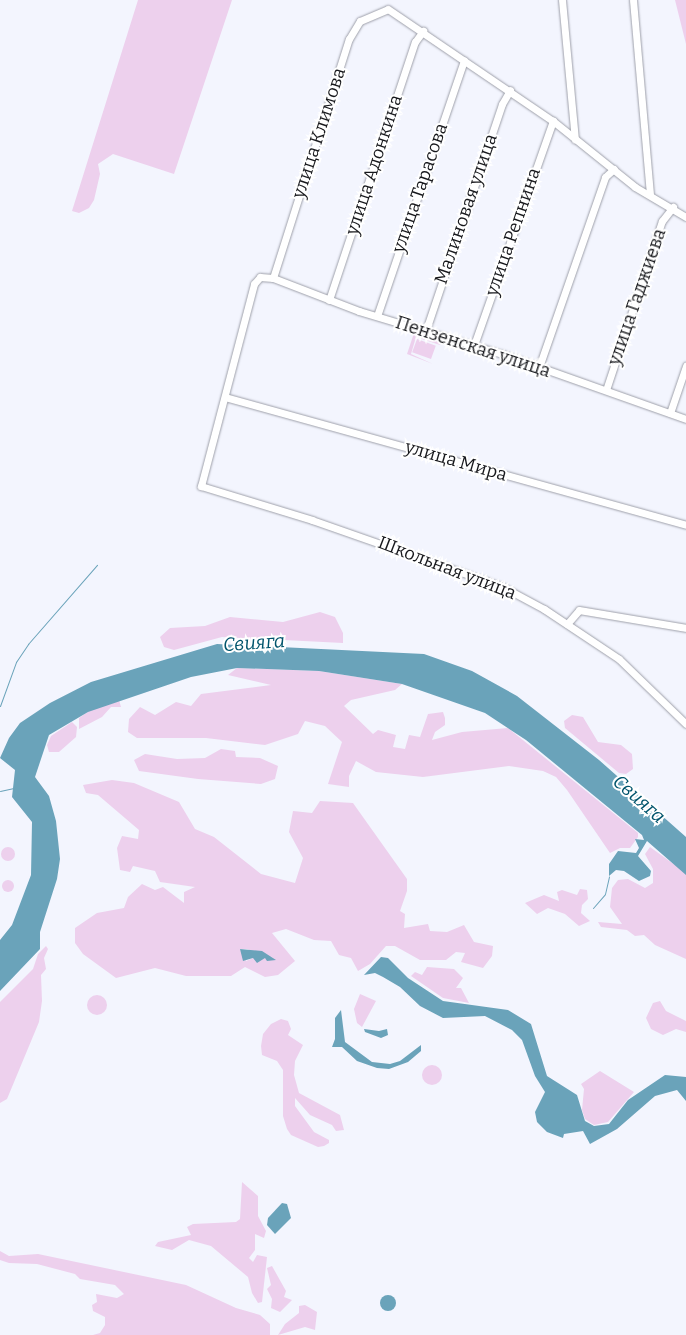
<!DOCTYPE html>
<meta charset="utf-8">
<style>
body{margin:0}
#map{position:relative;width:686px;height:1335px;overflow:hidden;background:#f3f5fe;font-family:Bitter,serif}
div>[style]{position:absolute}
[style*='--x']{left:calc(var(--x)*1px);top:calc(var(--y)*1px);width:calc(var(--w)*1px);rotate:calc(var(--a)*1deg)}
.green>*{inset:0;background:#edd0ed;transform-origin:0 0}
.round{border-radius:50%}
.water>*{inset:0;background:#6aa3ba}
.stream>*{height:1px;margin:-0.5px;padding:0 0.5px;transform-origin:0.5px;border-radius:0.5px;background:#6aa3ba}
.roads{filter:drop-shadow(0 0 1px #9ea0aa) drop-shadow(0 0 1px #9ea0aa)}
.minor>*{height:7px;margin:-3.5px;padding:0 3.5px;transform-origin:3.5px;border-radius:3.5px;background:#fff}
span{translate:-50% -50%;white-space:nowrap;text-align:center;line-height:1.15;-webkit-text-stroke:4px #fff;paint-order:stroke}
.street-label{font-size:18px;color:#17181c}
.water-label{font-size:19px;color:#00546c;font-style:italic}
</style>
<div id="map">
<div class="green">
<div style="clip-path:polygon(138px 0,232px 0,174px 174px,113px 154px,98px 164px,100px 174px,94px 200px,89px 208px,79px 213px,72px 211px)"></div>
<div style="clip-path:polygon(675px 0,686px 0,686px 44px)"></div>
<div style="clip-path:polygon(414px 333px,441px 343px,440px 345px,416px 337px,411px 354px,433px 364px,407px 354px)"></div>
<div style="left:417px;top:339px;width:20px;height:14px;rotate:20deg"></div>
<div style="clip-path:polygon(320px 612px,335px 617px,343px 633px,343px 643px,222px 637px,174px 650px,164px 647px,160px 637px,170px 628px,205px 626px,230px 617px,283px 622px)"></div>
<div style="clip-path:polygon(237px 668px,319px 671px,402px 684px,395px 690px,351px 700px,344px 706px,373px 734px,378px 730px,396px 735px,393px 747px,405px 749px,409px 735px,420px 737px,428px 714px,443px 712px,445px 718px,445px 725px,435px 732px,432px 740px,462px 732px,508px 728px,638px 833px,638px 837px,630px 848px,620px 848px,610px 853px,567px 790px,556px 777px,543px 771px,509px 766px,423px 777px,376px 772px,356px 761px,349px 776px,349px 787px,328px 784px,342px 742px,325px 726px,305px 721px,298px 734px,265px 745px,206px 738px,137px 738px,128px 732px,129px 719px,140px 707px,155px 715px,176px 702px,191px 706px,201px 694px,271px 685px,228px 675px)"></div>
<div style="clip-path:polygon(119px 700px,121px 707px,111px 707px,102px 717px,79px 729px,79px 718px,96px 706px)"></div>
<div style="clip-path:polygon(572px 715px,583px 717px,598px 742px,621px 745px,632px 754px,633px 769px,626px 774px,619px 773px,565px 728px,564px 721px)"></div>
<div style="clip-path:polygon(72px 722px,77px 727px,76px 737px,59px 752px,49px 752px,47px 745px,51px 736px)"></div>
<div style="clip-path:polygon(221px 749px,235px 751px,236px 757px,260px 758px,278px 766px,275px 779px,261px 784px,198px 779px,139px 771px,134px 760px,145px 754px,177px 759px,205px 758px)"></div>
<div style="clip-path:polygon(evenodd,112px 780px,134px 783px,179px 802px,195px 829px,214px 837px,261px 874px,295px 883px,303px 858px,289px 832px,293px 811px,312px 813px,320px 801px,353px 803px,407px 879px,407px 891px,400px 911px,405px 914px,404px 928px,428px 924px,430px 931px,447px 932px,464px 925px,474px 942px,493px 946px,492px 956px,483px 968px,461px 962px,465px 953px,456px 952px,446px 960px,420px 960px,395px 946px,386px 946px,370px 964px,358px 971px,351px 958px,339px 955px,331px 941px,314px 940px,286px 929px,272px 933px,295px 961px,278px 975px,265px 977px,245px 967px,231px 976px,186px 976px,155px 968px,116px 978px,83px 954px,75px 943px,75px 928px,97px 913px,124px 908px,128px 897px,142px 884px,155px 890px,163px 887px,184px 903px,184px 892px,195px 887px,160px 882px,155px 871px,133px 866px,130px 872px,120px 870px,117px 848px,122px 836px,138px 839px,139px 830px,98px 795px,86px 793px,83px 785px,112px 780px,240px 949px,247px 949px,273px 958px,253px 958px,246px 961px,240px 949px)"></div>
<div style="clip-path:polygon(650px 847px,686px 873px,686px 959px,655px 945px,644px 935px,635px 936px,627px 930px,601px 927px,598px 922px,622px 924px,610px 907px,612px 888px,618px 880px,628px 879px,645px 888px,653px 883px,653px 869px,645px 854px)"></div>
<div class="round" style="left:1px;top:847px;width:14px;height:14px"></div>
<div class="round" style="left:2px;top:880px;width:12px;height:12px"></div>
<div style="clip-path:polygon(580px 889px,587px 890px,588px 899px,582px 905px,581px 913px,590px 921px,579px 926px,565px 914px,548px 908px,537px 914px,525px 903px,544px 895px,559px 901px,557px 892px,562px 890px,577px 895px)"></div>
<div style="clip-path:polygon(46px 946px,48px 949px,44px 958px,46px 969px,41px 975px,42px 1001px,39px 1022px,7px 1099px,0 1103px,0 1002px,33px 969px,38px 954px)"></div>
<div style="clip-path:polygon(427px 967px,454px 969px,463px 978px,456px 988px,461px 988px,469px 1003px,443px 998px,411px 976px,415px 972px,422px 975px)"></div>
<div style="clip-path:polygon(360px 994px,376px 1001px,362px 1027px,357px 1023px,354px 1009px)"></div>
<div class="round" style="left:87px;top:995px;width:20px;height:20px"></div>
<div style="clip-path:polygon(660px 1001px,666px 1011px,686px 1021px,686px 1032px,676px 1029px,663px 1035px,651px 1029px,646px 1018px,653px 1003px)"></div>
<div style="clip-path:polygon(281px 1019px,288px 1021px,291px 1029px,288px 1035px,303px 1045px,295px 1061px,294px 1075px,299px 1093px,340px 1115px,344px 1130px,336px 1131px,332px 1125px,310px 1115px,295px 1098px,295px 1106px,314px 1132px,329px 1140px,329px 1143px,324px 1146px,318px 1147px,291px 1135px,287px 1129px,283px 1116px,283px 1070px,277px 1061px,262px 1055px,261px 1046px,263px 1034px,271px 1024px)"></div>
<div class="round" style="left:422px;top:1065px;width:20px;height:20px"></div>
<div style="clip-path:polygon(600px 1071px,634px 1092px,608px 1122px,594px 1125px,585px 1119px,582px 1110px,584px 1089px,581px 1084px)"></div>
<div style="clip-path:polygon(242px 1182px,258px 1196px,258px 1216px,266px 1231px,264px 1238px,255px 1234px,255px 1250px,249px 1258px,253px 1262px,257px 1255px,267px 1257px,262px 1302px,258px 1303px,252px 1293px,248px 1277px,211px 1246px,189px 1240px,172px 1250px,155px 1246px,158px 1242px,191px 1235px,187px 1227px,193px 1224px,236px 1222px,240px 1219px)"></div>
<div style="clip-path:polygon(0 1251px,9px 1256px,38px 1254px,186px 1285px,236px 1308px,260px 1315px,270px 1324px,270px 1335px,93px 1335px,100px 1333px,105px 1325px,105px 1317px,93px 1311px,92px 1305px,97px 1302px,96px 1294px,117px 1298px,124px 1294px,115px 1285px,80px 1279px,75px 1274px,37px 1264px,9px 1263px,0 1260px)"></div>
<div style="clip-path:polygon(272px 1266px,286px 1291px,284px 1297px,292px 1300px,280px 1312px,271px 1308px,272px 1299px,267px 1289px,271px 1285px,267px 1268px)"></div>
<div style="clip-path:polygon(305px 1305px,317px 1312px,315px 1330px,305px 1327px,278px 1335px,285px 1324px,299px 1313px,299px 1306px)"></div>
</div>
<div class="water">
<div style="clip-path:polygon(217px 644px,424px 654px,472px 671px,517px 696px,599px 760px,686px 837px,686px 875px,647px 841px,638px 856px,651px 871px,650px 876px,639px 881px,624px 871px,616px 870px,609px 876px,609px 864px,618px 851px,636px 853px,639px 848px,635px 839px,644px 840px,642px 835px,526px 740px,485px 713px,402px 684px,319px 671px,237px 668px,191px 677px,88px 712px,49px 735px,35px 777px,49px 796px,56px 821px,60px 859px,57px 879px,40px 932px,40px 949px,0 991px,0 940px,12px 925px,31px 875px,32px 822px,12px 797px,15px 770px,0 758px,9px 738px,20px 723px,50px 703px,91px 682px)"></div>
<div style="clip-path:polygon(240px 949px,262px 951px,276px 960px,267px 961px,265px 958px,257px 963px,253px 958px,243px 961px)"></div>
<div style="clip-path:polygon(381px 957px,388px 958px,408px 978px,443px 1001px,508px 1010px,531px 1024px,547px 1076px,577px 1095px,585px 1121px,594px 1126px,609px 1124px,628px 1100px,665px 1075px,686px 1077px,686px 1101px,677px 1090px,655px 1096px,617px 1129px,590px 1144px,583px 1131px,564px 1134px,563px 1138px,547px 1132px,537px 1122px,535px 1112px,545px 1092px,535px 1076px,522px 1040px,512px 1030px,485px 1016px,443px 1018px,420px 1006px,400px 987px,383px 977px,375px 973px,364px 975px)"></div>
<div style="clip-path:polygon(341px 1010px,345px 1042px,372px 1062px,390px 1064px,400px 1061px,421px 1045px,421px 1051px,408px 1062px,389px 1069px,377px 1068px,357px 1061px,342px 1047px,332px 1047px,335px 1039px,335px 1018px)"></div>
<div style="clip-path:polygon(364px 1029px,379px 1031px,387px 1029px,388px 1035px,381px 1038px,365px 1032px)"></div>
<div style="clip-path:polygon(282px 1203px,287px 1204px,291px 1218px,275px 1234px,267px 1225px,268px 1218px)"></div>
<div class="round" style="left:380px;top:1295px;width:16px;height:16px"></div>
</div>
<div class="stream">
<div style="--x:0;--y:706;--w:47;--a:-70"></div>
<div style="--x:16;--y:662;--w:22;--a:-56"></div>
<div style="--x:28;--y:644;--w:105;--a:-48.9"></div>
<div style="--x:0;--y:791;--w:14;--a:-12"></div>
<div style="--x:593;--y:908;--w:18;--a:-49"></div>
<div style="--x:605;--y:894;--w:18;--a:-77"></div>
</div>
<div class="roads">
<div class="minor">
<div style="--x:562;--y:0;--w:140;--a:84.7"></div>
<div style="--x:633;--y:0;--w:195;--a:85"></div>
<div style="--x:273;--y:278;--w:251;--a:-72.4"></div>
<div style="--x:349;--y:39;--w:21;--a:-59"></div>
<div style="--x:360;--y:21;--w:30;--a:-23"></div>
<div style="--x:388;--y:9;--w:199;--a:34.2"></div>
<div style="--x:553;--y:121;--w:105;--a:38.8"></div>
<div style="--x:635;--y:187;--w:59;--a:30.5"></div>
<div style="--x:329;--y:300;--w:272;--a:-71.6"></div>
<div style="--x:415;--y:42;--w:14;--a:-54"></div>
<div style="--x:377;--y:316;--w:270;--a:-71.2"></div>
<div style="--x:426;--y:330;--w:238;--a:-71.4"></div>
<div style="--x:502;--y:104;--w:16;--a:-60"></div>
<div style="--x:474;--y:345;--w:238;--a:-70.6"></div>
<div style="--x:539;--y:367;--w:201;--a:-70.8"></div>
<div style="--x:605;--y:177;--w:12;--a:-42"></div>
<div style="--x:606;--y:390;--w:178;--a:-71.7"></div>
<div style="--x:662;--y:221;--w:18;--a:-52"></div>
<div style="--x:225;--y:397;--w:478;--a:15.5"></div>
<div style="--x:670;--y:413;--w:50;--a:-71.2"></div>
<div style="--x:686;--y:419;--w:195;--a:-160.5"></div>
<div style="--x:502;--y:354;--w:149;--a:-163.3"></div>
<div style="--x:359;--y:311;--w:92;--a:-159"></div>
<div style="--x:273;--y:278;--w:13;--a:-176"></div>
<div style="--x:260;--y:277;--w:9;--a:131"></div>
<div style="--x:254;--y:284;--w:209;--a:104.7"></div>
<div style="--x:201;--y:486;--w:116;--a:17"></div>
<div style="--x:312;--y:520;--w:202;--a:19.3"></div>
<div style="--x:503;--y:587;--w:47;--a:28.2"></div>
<div style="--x:544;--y:609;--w:90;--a:33.7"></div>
<div style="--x:619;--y:659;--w:93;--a:44.1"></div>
<div style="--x:567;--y:624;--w:18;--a:-49"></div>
<div style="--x:579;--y:610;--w:109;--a:9.5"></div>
</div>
</div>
<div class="street-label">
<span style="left:319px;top:133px;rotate:-72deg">улица Климова</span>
<span style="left:374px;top:165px;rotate:-72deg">улица Адонкина</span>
<span style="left:420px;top:188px;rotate:-71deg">улица Тарасова</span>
<span style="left:466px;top:209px;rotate:-71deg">Малиновая улица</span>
<span style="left:513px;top:232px;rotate:-71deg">улица Репнина</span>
<span style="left:637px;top:297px;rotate:-71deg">улица Гаджиева</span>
<span style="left:473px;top:347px;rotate:18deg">Пензенская улица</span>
<span style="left:456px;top:461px;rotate:16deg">улица Мира</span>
<span style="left:447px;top:568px;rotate:21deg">Школьная улица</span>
</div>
<div class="water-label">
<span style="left:254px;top:643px;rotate:-4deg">Свияга</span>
<span style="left:639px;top:799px;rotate:41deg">Свияга</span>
</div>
</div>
